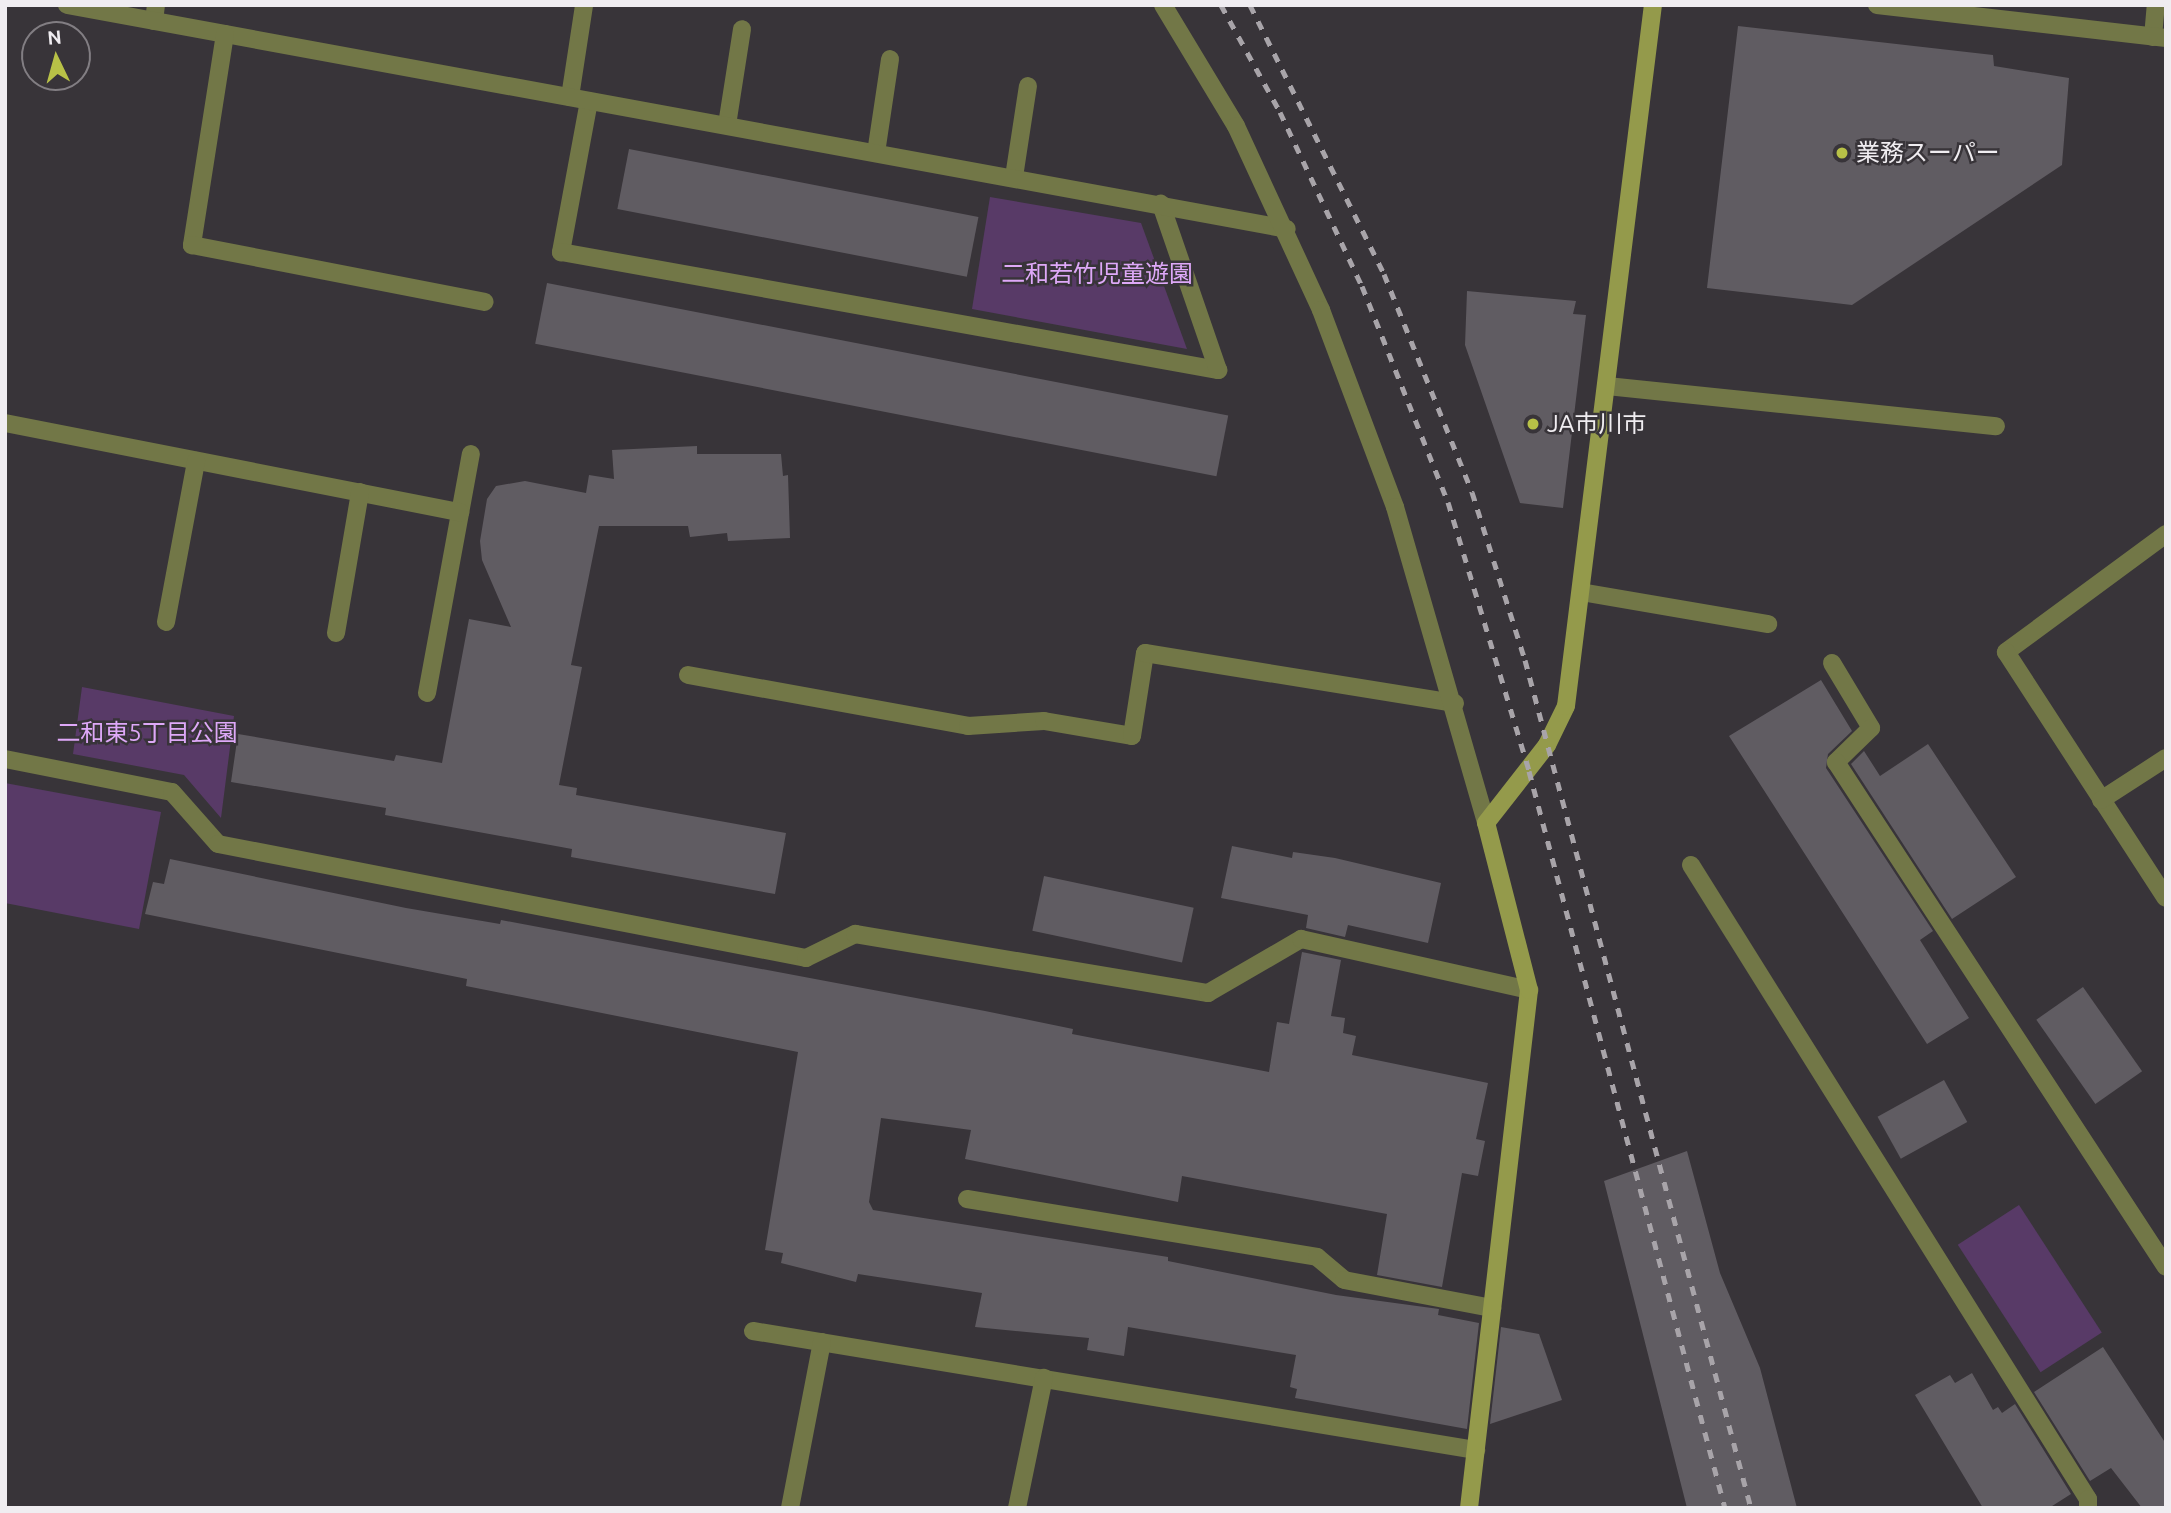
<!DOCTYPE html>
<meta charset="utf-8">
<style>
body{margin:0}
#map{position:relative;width:2171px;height:1513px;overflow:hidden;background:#383439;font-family:Ubuntu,"Noto Sans JP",sans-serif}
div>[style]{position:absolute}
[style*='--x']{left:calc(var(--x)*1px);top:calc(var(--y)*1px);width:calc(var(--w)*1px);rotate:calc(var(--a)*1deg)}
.green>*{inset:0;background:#583a67;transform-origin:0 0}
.building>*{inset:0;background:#605c62;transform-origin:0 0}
.lane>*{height:18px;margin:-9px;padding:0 9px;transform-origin:9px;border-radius:9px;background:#727747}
.street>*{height:18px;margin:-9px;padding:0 9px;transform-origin:9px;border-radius:9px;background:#727747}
.secondary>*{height:18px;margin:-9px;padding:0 9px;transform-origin:9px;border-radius:9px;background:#949a4b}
.rail>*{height:5px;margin-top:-2.5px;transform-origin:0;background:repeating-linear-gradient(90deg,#a8a4a9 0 9px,transparent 0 18px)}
.dots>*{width:19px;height:19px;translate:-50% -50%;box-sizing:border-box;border:4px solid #383439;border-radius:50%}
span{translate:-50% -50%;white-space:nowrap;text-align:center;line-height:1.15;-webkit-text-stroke:5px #383439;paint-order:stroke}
.poi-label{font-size:24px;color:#f0edf1}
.left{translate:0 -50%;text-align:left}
.park-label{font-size:24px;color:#dea8f8}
.frame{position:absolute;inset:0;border:7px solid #f0edf1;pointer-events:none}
.north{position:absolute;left:21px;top:21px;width:70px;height:70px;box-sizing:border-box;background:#383439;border:2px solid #827e83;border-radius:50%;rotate:355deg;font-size:19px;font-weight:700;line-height:28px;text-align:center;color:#f0edf1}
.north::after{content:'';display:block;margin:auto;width:24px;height:32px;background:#b8c147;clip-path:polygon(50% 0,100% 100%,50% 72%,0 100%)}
</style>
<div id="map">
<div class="green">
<div style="clip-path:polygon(990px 197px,1141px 223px,1187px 349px,972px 309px)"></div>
<div style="clip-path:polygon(82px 687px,234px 716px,221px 818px,184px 775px,73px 754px)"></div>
<div style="clip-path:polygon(5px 783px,161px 812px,139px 929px,5px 903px)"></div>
<div style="left:2019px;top:1205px;width:152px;height:73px;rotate:57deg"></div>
</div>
<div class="building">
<div style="clip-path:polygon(1738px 26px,1993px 55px,1994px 66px,2069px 78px,2062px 165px,1852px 305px,1707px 288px)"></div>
<div style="left:629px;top:149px;width:356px;height:61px;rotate:11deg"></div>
<div style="left:547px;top:283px;width:694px;height:62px;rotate:11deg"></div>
<div style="clip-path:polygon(1467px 291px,1576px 301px,1573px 314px,1586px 315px,1563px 508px,1520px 503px,1465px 345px)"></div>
<div style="clip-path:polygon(697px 446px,697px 454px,781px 454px,783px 476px,788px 475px,790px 538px,728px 541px,727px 533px,690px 537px,688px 526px,599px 526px,571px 665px,582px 667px,559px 785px,577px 788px,576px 795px,786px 833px,775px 894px,571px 857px,572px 849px,385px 815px,386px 808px,231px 782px,238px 734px,394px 761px,396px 755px,442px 763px,469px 619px,511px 627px,482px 560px,480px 541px,487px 499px,496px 486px,525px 481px,586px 493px,589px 475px,614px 479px,612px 450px)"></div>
<div style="clip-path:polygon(1821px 680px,1852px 731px,1828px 754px,1826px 768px,1933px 931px,1920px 940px,1969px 1018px,1927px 1044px,1729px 736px)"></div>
<div style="clip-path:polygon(1928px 744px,2016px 877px,1952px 919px,1851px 764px,1864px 751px,1880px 776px)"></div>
<div style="clip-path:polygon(1232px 846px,1292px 858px,1293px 852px,1335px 858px,1441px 883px,1428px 943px,1348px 925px,1345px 937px,1306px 928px,1308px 915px,1221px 898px)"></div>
<div style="clip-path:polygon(170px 859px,406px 908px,500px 924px,501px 920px,985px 1011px,1073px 1029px,1072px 1034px,1269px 1072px,1277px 1022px,1289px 1024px,1302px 952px,1341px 960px,1331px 1016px,1345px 1018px,1343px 1033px,1356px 1036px,1352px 1055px,1488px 1083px,1476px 1139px,1485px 1141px,1478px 1176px,1462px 1173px,1442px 1287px,1377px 1275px,1387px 1214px,1182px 1176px,1178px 1202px,965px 1159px,971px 1130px,881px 1118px,869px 1202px,873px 1210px,1168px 1257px,1168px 1261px,1336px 1295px,1439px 1309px,1438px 1315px,1479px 1323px,1467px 1429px,1295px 1398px,1297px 1389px,1290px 1387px,1296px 1355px,1128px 1327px,1124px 1356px,1087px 1350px,1089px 1338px,975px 1327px,982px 1293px,858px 1274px,856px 1282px,781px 1263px,783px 1253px,765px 1250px,798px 1052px,466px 986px,467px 979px,145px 914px,153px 882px,164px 884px)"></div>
<div style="left:1044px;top:876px;width:153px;height:56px;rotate:12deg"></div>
<div style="left:2083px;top:987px;width:103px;height:57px;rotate:55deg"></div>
<div style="left:1944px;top:1080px;width:48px;height:76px;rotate:61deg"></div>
<div style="clip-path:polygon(1687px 1151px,1720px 1273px,1760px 1368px,1797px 1508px,1687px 1508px,1604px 1181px)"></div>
<div style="clip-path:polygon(1501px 1327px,1539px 1334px,1562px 1400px,1490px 1424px)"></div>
<div style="clip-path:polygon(2103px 1347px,2166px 1444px,2166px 1508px,2142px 1508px,2111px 1468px,2090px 1481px,2034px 1392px)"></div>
<div style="clip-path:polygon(1972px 1373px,1993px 1410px,1998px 1407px,2002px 1413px,2015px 1404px,2071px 1494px,2049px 1508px,1983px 1508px,1915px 1395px,1950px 1375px,1955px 1383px)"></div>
</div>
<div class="lane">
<div style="--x:154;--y:21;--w:16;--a:-83"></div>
<div style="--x:2153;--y:37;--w:32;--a:-85"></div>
<div style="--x:570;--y:97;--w:93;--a:-81.3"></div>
<div style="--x:589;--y:101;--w:154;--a:100.5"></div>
<div style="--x:561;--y:252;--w:668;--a:10.18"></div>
<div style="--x:1218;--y:370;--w:176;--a:-109"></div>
<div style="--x:727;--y:125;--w:97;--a:-81.1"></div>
<div style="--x:876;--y:153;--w:95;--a:-81.5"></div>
<div style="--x:1014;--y:177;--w:92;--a:-81.3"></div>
<div style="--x:1581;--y:592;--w:190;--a:9.7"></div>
<div style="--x:688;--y:675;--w:285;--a:10.3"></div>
<div style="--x:968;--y:726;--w:76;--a:-3.8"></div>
<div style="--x:1044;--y:721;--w:89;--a:9.7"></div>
<div style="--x:1132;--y:736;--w:84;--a:-81.1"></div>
<div style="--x:1145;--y:653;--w:314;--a:9.2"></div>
<div style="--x:427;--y:693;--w:243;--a:-79.6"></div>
</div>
<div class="street">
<div style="--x:67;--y:5;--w:1240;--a:10.4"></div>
<div style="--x:1163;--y:5;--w:141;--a:58.9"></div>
<div style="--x:1236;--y:126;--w:203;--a:65.2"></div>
<div style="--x:1321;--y:310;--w:210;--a:69.4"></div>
<div style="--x:1395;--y:507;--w:329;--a:73.9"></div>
<div style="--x:1877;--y:5;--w:291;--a:6.5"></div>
<div style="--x:225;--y:34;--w:214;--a:98.9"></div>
<div style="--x:192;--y:245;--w:298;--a:11"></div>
<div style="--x:1607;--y:386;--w:391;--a:5.9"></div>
<div style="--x:5;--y:423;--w:464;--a:11.1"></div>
<div style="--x:2166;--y:534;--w:199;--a:143.6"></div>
<div style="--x:2006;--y:652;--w:293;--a:57"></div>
<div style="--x:166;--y:622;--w:164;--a:-79.4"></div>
<div style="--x:336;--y:633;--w:143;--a:-80.3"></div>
<div style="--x:1832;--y:663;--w:76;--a:59"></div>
<div style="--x:1871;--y:728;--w:49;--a:135.8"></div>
<div style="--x:1836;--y:762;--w:603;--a:56.84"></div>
<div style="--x:5;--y:759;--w:170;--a:11.2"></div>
<div style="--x:172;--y:792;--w:69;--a:48.5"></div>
<div style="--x:218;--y:844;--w:599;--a:10.97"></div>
<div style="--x:806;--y:958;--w:55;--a:-26.1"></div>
<div style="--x:855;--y:934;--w:358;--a:9.5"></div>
<div style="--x:1208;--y:993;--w:108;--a:-30.1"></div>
<div style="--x:1301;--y:939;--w:234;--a:12.6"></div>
<div style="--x:2101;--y:800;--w:77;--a:-32.9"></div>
<div style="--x:1691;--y:865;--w:748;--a:57.95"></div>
<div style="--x:2088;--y:1499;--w:9;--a:90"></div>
<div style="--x:967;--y:1199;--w:355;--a:9.4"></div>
<div style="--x:1317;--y:1257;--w:35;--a:40"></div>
<div style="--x:1344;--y:1280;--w:151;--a:10.7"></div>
<div style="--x:753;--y:1331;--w:733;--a:9.35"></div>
<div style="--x:790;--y:1508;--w:169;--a:-79.1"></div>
<div style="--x:1017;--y:1508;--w:133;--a:-78.3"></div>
</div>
<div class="secondary">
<div style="--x:1469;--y:1508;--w:521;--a:-83.39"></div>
<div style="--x:1529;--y:990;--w:172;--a:-104.4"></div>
<div style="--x:1486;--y:823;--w:99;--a:-52"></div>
<div style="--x:1547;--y:745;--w:43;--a:-64"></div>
<div style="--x:1566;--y:706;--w:706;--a:-82.93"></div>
</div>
<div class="rail">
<div style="--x:1221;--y:5;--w:122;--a:61.1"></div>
<div style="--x:1280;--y:112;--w:192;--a:64.8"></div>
<div style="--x:1362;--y:286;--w:232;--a:68.3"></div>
<div style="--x:1448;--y:502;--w:281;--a:73.2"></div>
<div style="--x:1529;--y:771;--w:763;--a:75.11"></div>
<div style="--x:1250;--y:5;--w:301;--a:63.5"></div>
<div style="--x:1384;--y:274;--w:235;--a:68"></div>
<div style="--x:1472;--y:492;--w:176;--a:72.5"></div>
<div style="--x:1525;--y:660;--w:878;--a:75.08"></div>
</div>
<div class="dots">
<div style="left:1842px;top:153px;background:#b8c147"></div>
<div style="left:1533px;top:424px;background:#b8c147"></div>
</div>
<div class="poi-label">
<span class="left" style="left:1856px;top:153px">業務スーパー</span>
<span class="left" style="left:1547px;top:424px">JA市川市</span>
</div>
<div class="park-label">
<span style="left:1097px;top:274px">二和若竹児童遊園</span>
<span style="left:147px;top:733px">二和東5丁目公園</span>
</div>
<div class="frame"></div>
<div class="north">N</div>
</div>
